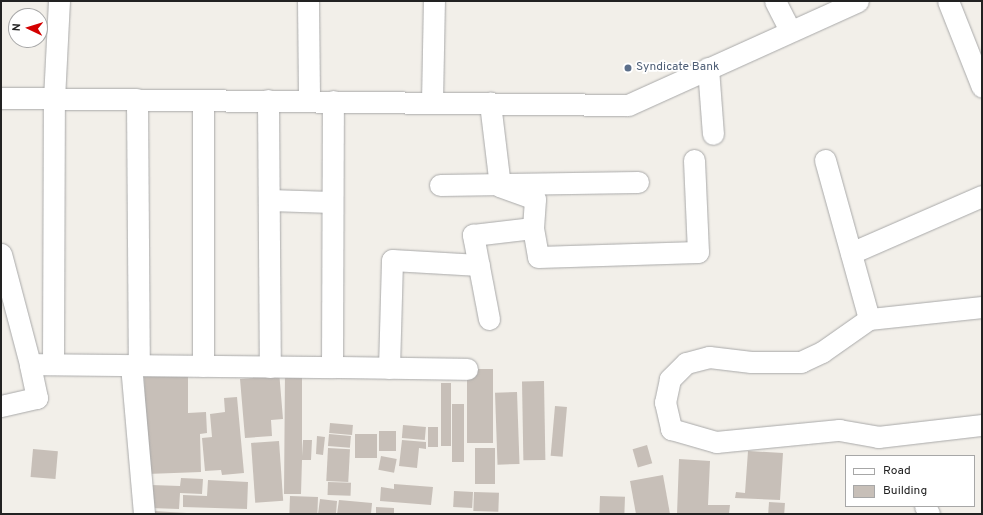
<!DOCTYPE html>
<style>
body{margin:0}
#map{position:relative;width:983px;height:515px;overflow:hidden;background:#f2efe9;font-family:Overpass,sans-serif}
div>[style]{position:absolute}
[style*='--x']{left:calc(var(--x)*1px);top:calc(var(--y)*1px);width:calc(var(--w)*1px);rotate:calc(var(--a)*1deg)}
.building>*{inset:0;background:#c7bfb8;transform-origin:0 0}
.roads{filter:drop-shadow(0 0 1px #a9a9a9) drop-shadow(0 0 1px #a9a9a9)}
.minor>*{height:21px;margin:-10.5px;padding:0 10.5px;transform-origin:10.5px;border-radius:10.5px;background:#fff}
.dots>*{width:11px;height:11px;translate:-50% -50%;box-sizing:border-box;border:2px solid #fff;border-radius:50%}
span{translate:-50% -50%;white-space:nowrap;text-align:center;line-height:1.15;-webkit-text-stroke:3.5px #fff;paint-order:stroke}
.service-label{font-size:12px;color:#4e5e75}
.left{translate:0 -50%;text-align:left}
.frame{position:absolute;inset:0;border:2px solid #222;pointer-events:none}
.legend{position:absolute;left:845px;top:455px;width:130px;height:52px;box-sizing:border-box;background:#fff;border:1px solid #a7a7a7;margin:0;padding:5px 7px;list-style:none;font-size:12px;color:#222}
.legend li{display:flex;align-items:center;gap:8px;height:20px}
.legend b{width:20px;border:1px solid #a7a7a7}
.north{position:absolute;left:8px;top:8px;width:40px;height:40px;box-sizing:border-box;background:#fff;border:1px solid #a7a7a7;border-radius:50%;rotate:274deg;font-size:11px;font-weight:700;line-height:16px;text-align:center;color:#222}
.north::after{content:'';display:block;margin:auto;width:14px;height:18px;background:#d40000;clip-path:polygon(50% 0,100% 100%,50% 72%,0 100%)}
</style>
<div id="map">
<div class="building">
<div style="left:467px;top:369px;width:26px;height:74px"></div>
<div style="clip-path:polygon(279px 371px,283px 419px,271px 420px,272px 436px,245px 438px,240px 379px,253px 378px,253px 373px)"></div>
<div style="clip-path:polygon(285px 371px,302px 371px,302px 456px,303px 440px,312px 440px,311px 460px,302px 460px,301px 494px,284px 494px)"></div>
<div style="clip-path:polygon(188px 372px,188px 413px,206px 412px,207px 433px,200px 434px,201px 472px,147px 474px,144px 374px)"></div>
<div style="left:544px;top:381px;width:79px;height:22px;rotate:89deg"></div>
<div style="left:441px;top:383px;width:10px;height:63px"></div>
<div style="left:517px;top:392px;width:72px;height:22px;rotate:88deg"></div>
<div style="clip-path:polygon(237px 397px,244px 473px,222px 475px,221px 470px,205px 471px,202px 438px,212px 437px,210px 414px,225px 412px,224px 398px)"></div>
<div style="left:452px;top:404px;width:12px;height:58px"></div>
<div style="left:555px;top:406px;width:12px;height:50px;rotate:5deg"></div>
<div style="left:330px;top:423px;width:23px;height:10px;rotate:5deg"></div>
<div style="left:403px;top:425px;width:23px;height:13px;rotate:5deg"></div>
<div style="left:428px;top:427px;width:10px;height:20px"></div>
<div style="left:379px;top:431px;width:17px;height:20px"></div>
<div style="left:329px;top:434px;width:22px;height:12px;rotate:5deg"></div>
<div style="left:355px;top:434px;width:22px;height:24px"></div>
<div style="clip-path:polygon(317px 436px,325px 437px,323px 455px,316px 454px)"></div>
<div style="clip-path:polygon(402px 440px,426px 442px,426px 449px,419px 448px,417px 468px,399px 466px)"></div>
<div style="left:279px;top:441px;width:60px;height:28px;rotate:86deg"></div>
<div style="left:647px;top:445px;width:19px;height:15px;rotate:74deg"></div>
<div style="left:328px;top:448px;width:22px;height:33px;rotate:3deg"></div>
<div style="left:475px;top:448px;width:20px;height:36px"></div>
<div style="left:33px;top:449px;width:25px;height:28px;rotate:5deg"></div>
<div style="clip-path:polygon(748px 451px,783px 453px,780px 500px,735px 498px,736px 492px,745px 493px)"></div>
<div style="left:381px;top:456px;width:16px;height:14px;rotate:11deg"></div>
<div style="clip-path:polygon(679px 459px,710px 461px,708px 505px,730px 505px,729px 514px,677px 514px)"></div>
<div style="clip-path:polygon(663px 475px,670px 514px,636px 514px,630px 481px)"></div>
<div style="clip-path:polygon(181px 478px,203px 479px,202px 494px,180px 493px,179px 509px,150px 508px,151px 485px,180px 486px)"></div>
<div style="clip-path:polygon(208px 480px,248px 482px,247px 509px,183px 507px,183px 495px,207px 496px)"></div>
<div style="left:328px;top:482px;width:23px;height:13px;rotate:2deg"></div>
<div style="clip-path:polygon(394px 484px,433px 487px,431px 505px,380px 501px,381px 487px,394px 489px)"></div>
<div style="left:454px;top:491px;width:19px;height:16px;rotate:3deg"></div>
<div style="left:474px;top:492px;width:25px;height:19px;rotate:2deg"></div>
<div style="left:290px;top:496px;width:28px;height:18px;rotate:2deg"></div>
<div style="left:600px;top:496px;width:25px;height:17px;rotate:2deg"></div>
<div style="clip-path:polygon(320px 499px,337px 501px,336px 514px,318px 514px)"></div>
<div style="clip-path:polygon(339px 500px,372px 503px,371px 514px,337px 514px)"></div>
<div style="left:769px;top:502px;width:16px;height:12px;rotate:4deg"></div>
<div style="clip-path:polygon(376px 507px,394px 508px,394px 514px,376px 514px)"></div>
<div style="clip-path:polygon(153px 511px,187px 513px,187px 514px,153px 514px)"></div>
</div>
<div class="roads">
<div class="minor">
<div style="--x:308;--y:1;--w:100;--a:89.4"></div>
<div style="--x:775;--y:1;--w:33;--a:63"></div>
<div style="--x:948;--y:1;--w:92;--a:68.4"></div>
<div style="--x:708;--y:68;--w:66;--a:85.7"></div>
<div style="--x:1;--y:98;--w:627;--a:0.64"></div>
<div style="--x:628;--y:105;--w:252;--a:-24.3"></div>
<div style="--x:137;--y:99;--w:266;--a:89.6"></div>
<div style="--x:203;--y:100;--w:266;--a:90"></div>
<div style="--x:268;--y:100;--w:267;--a:89.6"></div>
<div style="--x:432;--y:102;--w:101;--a:-88.9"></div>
<div style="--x:825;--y:160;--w:165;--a:74.5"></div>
<div style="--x:440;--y:185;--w:198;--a:-0.9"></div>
<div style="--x:269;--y:200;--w:63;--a:1.8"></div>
<div style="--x:533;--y:228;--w:29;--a:80"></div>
<div style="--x:538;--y:257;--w:160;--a:-1.8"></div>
<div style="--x:698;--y:252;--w:92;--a:-92.5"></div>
<div style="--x:851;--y:253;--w:143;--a:-23.5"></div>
<div style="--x:1;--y:254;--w:114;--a:75.2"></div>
<div style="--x:30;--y:364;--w:302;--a:0.6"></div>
<div style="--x:332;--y:367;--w:266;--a:-89.8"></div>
<div style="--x:982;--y:307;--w:114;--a:173.9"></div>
<div style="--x:869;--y:319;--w:57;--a:144.9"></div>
<div style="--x:822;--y:352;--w:23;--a:155"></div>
<div style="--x:801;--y:362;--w:50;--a:180"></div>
<div style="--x:751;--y:362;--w:42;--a:-173.2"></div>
<div style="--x:709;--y:357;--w:24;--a:165"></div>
<div style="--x:686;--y:363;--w:23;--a:135"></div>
<div style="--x:670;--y:379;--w:24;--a:102"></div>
<div style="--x:665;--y:402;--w:28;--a:77"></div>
<div style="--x:671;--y:429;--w:47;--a:16.1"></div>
<div style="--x:716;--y:442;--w:124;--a:-5.6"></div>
<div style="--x:839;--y:430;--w:40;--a:10"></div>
<div style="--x:878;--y:437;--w:105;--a:-6.6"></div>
<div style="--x:489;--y:319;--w:86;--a:-100.8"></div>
<div style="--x:473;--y:235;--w:60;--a:-6.7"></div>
<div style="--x:533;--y:228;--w:29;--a:-86"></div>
<div style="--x:535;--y:199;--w:37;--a:-160"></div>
<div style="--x:500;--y:186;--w:84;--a:-96.9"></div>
<div style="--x:53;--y:364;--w:265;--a:-89.8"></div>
<div style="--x:54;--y:99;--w:98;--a:-87.1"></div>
<div style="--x:131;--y:365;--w:150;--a:85"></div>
<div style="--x:332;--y:367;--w:135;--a:0.8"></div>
<div style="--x:389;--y:368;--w:108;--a:-88.4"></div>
<div style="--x:392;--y:260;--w:87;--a:3.3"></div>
<div style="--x:1;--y:406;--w:37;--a:-13"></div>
<div style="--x:37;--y:398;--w:35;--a:-102"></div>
<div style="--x:925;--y:506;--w:9;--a:63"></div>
</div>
</div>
<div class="dots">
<div style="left:628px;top:68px;background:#5c6f8a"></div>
</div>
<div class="service-label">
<span class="left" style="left:636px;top:68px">Syndicate Bank</span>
</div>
<div class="frame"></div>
<ul class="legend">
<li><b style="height:5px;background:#fff"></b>Road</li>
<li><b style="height:11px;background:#c7bfb8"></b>Building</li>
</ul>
<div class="north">N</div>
</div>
